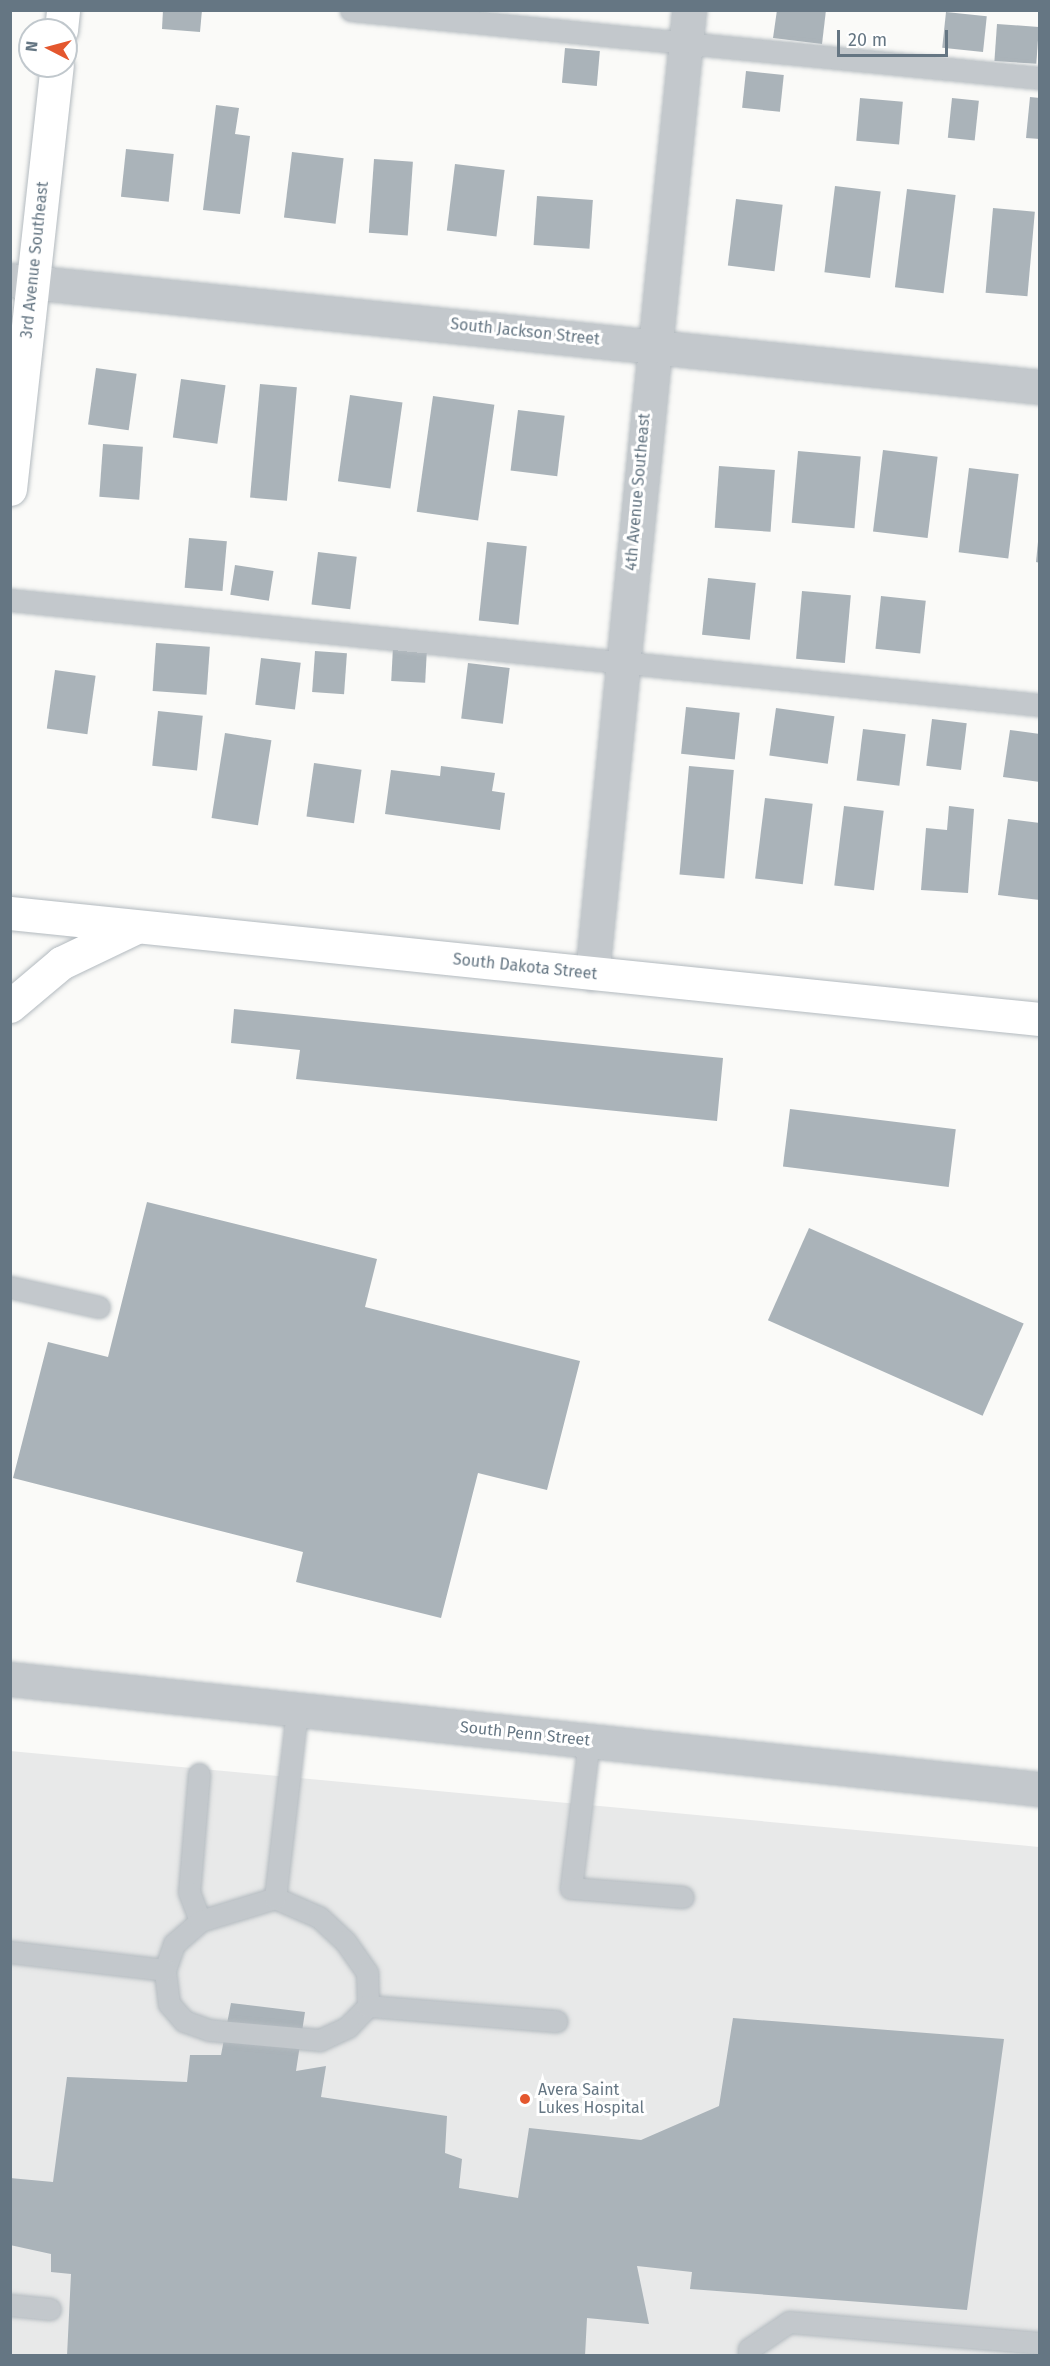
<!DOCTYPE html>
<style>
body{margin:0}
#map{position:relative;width:1050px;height:2366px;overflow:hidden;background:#fafaf8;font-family:"Fira Sans",sans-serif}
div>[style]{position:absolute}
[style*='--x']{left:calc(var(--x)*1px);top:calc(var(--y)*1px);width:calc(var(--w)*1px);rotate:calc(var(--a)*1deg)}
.built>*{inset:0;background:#e8e9e9}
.building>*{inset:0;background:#aab3b9;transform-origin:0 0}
.roads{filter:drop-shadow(0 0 2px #b3babf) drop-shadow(0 0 2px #b3babf)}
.lane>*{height:21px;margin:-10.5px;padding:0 10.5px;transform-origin:10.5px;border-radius:10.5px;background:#c3c8cc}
.street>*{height:33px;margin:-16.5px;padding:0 16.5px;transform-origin:16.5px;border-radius:16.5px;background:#c3c8cc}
.secondary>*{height:33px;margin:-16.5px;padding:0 16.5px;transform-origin:16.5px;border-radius:16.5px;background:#fff}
.dots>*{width:16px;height:16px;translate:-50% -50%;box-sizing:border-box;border:3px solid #fff;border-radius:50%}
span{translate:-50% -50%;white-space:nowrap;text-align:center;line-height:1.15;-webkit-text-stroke:6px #fff;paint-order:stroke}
.street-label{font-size:16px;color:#657683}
.poi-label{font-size:16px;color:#657683}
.left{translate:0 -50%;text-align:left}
.frame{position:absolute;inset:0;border:12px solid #657683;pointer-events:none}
.north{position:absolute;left:18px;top:18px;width:60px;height:60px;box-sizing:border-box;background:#fff;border:2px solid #c1c8cd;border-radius:50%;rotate:276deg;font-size:16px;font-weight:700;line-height:24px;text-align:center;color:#657683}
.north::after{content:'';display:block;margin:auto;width:21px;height:27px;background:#e4572e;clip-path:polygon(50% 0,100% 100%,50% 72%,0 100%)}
.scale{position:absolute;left:837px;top:30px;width:111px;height:27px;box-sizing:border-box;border:3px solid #657683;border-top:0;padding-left:8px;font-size:18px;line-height:21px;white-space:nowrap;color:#657683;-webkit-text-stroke:4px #fff;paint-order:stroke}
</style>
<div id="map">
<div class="built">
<div style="clip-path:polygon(10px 1751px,1039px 1847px,1039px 2355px,11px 2355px)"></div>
</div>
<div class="building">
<div style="clip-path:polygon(163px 10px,202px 10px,200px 32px,162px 29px)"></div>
<div style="clip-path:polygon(777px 10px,826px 10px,822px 44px,773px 38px)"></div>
<div style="left:946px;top:12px;width:41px;height:36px;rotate:6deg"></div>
<div style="left:997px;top:24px;width:42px;height:37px;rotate:4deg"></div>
<div style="left:565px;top:48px;width:35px;height:35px;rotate:5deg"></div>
<div style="left:746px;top:71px;width:38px;height:37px;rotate:6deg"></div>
<div style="clip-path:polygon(1030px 97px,1040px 98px,1040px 139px,1026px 138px)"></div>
<div style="left:860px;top:98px;width:43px;height:43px;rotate:5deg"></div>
<div style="left:952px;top:98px;width:27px;height:40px;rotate:6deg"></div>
<div style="clip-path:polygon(216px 105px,239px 108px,235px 134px,250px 136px,240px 214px,203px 210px)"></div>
<div style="left:126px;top:149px;width:48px;height:48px;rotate:6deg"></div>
<div style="left:292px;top:152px;width:52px;height:66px;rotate:7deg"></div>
<div style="left:374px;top:159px;width:39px;height:74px;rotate:4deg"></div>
<div style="left:455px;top:164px;width:50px;height:67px;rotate:7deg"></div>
<div style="left:835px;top:186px;width:46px;height:87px;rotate:7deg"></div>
<div style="left:907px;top:189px;width:49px;height:99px;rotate:7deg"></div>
<div style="left:537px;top:196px;width:56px;height:49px;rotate:4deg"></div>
<div style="left:736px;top:199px;width:47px;height:67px;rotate:7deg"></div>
<div style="left:993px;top:208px;width:42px;height:85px;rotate:5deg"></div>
<div style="left:96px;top:368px;width:41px;height:57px;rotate:8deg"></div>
<div style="left:181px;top:379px;width:45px;height:59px;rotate:8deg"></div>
<div style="left:260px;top:384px;width:37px;height:114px;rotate:5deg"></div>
<div style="left:350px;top:395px;width:53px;height:87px;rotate:8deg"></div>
<div style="left:433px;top:396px;width:62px;height:117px;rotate:8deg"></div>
<div style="left:518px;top:410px;width:47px;height:61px;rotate:7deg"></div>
<div style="left:103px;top:444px;width:40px;height:53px;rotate:4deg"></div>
<div style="left:883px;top:450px;width:55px;height:82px;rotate:7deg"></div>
<div style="left:798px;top:451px;width:63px;height:72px;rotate:5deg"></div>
<div style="left:719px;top:466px;width:56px;height:62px;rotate:4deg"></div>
<div style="left:969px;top:468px;width:50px;height:85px;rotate:7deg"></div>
<div style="left:189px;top:538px;width:38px;height:50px;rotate:5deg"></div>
<div style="left:487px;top:542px;width:40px;height:79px;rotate:6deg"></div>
<div style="clip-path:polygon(1038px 542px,1040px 543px,1040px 563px,1036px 562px)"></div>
<div style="left:318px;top:552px;width:39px;height:53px;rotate:7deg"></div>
<div style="left:235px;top:565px;width:39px;height:30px;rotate:9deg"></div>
<div style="left:708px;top:578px;width:48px;height:57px;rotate:6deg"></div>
<div style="left:802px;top:591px;width:49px;height:68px;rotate:5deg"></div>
<div style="left:881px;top:596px;width:45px;height:53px;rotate:6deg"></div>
<div style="left:156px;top:643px;width:54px;height:48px;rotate:4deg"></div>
<div style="left:393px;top:647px;width:34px;height:34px;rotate:3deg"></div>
<div style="left:315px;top:651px;width:32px;height:41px;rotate:4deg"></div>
<div style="left:261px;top:658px;width:40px;height:47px;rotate:7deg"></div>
<div style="left:468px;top:663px;width:42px;height:56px;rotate:7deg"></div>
<div style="left:55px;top:670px;width:41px;height:59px;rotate:8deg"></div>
<div style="left:686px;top:707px;width:54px;height:47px;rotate:6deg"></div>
<div style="left:776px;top:708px;width:59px;height:48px;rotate:8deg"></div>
<div style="left:158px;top:711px;width:45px;height:55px;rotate:6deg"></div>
<div style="left:932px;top:719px;width:35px;height:47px;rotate:7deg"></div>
<div style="left:863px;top:729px;width:43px;height:52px;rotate:7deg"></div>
<div style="clip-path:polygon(1010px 730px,1040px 734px,1040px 782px,1003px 777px)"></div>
<div style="left:225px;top:733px;width:47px;height:86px;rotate:9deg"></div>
<div style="left:314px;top:763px;width:48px;height:54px;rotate:8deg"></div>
<div style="clip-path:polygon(441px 766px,495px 773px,492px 791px,505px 793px,500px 830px,385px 814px,391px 770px,440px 776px)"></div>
<div style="left:689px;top:766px;width:45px;height:109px;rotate:5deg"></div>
<div style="left:765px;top:798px;width:48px;height:81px;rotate:7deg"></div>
<div style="left:844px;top:806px;width:40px;height:80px;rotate:7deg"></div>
<div style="clip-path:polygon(949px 806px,974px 809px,968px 893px,921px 890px,926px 828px,947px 830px)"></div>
<div style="clip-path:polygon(1008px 819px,1040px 823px,1040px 900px,998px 895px)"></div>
<div style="clip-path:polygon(234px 1009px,723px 1058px,717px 1121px,296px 1079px,300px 1050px,231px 1043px)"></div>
<div style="left:790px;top:1109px;width:167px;height:58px;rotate:7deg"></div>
<div style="clip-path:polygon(147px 1202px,377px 1259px,365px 1307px,580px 1361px,547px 1490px,478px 1473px,441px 1618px,296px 1582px,303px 1552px,13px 1478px,48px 1342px,108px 1357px)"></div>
<div style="left:809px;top:1228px;width:235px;height:101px;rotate:24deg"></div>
<div style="clip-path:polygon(231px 2003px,305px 2012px,296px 2071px,326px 2066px,321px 2097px,447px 2116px,445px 2153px,462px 2159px,459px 2188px,518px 2198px,529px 2128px,641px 2140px,719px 2106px,733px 2018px,1004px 2039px,967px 2310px,690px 2289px,692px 2272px,637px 2266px,649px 2324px,587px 2318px,585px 2356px,67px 2356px,71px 2274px,51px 2272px,51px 2254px,10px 2245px,10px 2178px,53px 2182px,67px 2077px,187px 2082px,190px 2055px,221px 2055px)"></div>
</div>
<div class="roads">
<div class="lane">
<div style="--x:351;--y:10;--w:692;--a:5.64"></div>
<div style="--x:10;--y:600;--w:1035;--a:5.82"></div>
<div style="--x:10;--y:1287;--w:91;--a:12.7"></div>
<div style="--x:589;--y:1741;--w:148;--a:97"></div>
<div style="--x:571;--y:1888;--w:112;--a:4.6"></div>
<div style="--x:199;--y:1774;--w:118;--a:94.8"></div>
<div style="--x:189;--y:1892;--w:31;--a:69"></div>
<div style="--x:275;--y:1898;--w:48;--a:23.4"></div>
<div style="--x:319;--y:1917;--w:35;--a:43"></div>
<div style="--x:345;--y:1941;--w:39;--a:55"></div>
<div style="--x:367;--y:1973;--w:33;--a:88"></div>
<div style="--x:368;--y:2006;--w:29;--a:134"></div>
<div style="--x:348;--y:2027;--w:31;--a:155"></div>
<div style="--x:320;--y:2040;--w:111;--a:-174.9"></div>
<div style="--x:209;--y:2030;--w:27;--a:-160"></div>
<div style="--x:184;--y:2021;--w:23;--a:-131"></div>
<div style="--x:169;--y:2004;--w:34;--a:-97"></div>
<div style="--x:165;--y:1970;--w:28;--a:-71"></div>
<div style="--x:174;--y:1944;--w:35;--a:-41"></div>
<div style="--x:200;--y:1921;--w:78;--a:-17"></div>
<div style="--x:275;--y:1898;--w:189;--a:-83.3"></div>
<div style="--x:10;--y:1952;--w:156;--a:6.6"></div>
<div style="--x:368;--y:2006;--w:189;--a:4.6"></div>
<div style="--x:10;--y:2305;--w:40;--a:5.7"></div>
<div style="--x:749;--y:2356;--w:7;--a:-90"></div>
<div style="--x:749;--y:2349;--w:48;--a:-34"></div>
<div style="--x:789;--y:2322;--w:252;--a:4.8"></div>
</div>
<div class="street">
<div style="--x:10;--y:280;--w:1036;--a:5.93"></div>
<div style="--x:592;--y:974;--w:969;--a:-84.25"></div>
<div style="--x:10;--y:1679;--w:1036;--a:6.1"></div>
</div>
<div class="secondary">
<div style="--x:61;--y:30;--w:20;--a:-84"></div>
<div style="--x:10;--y:489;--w:426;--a:-83.7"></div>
<div style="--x:10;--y:913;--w:1035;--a:5.88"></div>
<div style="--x:10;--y:1006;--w:67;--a:-40.1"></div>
<div style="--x:61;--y:963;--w:81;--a:-25.6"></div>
</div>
</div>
<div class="dots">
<div style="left:525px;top:2099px;background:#e4572e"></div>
</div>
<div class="street-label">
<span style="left:35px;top:260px;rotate:-84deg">3rd Avenue Southeast</span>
<span style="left:525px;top:332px;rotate:6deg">South Jackson Street</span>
<span style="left:638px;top:492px;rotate:-85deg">4th Avenue Southeast</span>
<span style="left:525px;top:967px;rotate:6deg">South Dakota Street</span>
<span style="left:525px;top:1734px;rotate:6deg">South Penn Street</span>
</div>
<div class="poi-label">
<span class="left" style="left:538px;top:2099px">Avera Saint<br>Lukes Hospital</span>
</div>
<div class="frame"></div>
<div class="north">N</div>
<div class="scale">20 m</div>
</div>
